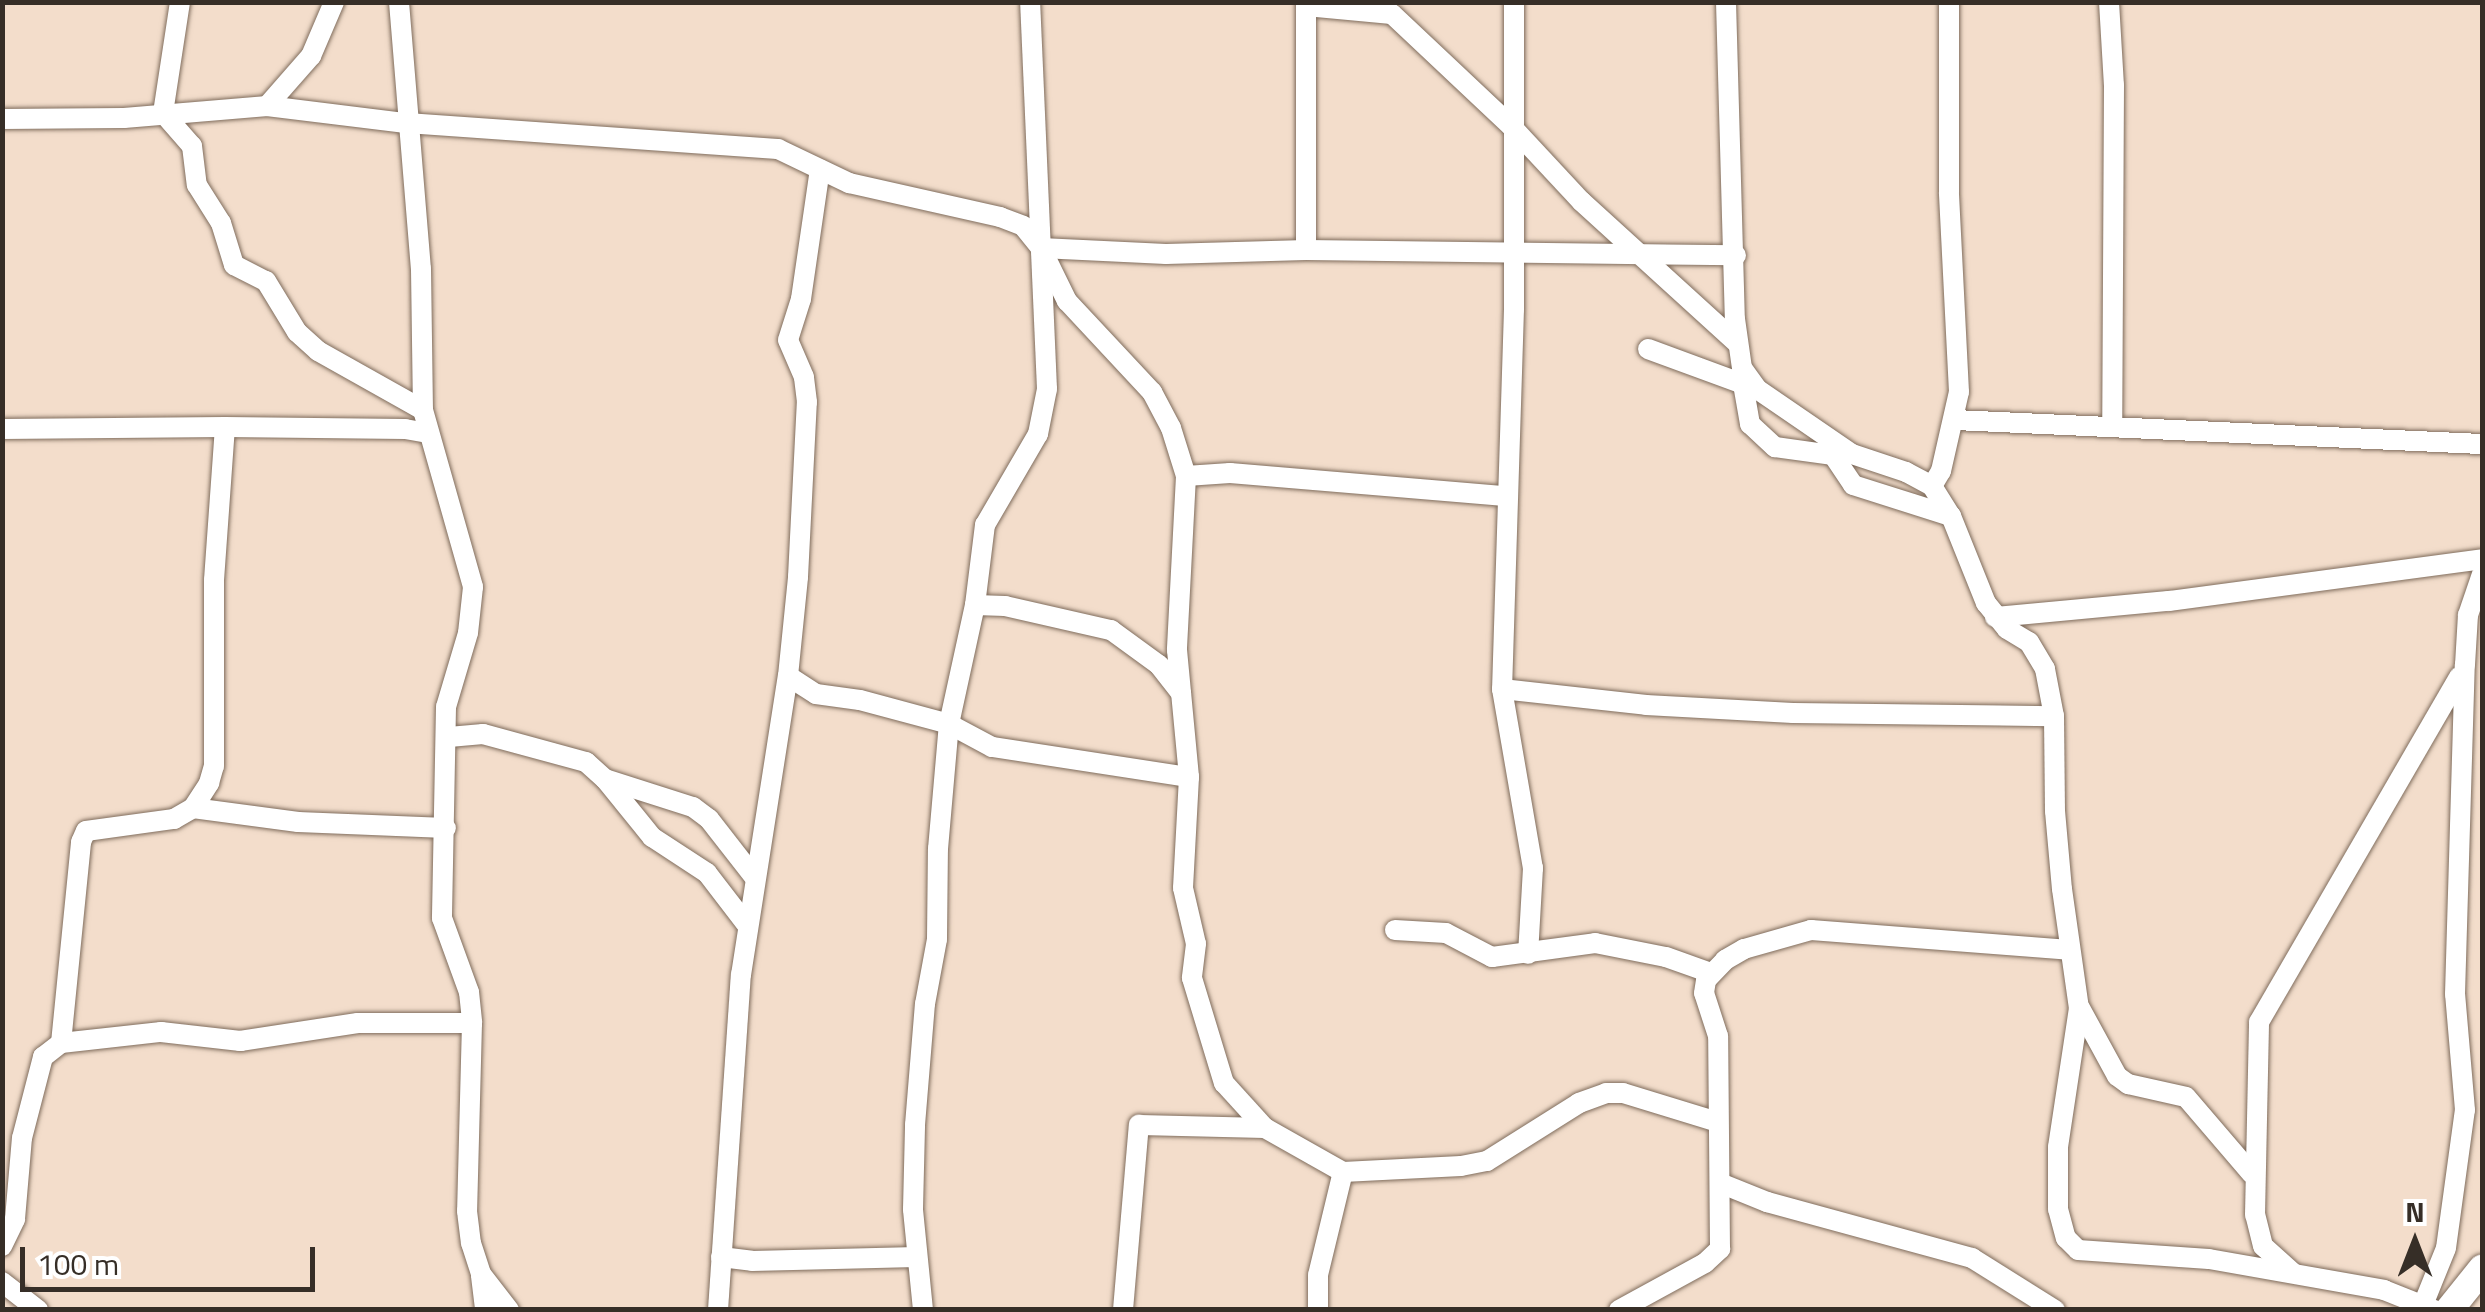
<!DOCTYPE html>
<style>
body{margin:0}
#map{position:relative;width:2485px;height:1312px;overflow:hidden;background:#f3ddcb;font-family:"Titillium Web",sans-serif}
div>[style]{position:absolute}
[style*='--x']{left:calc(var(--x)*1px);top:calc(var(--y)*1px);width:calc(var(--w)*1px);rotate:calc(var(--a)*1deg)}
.roads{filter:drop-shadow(0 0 2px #7f6c5c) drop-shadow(0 0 2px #7f6c5c)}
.minor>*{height:20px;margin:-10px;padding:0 10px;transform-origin:10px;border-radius:10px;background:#fff}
.tertiary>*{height:28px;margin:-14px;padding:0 14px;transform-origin:14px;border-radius:14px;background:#fff}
span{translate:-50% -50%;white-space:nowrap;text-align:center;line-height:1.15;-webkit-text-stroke:8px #fff;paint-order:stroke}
.frame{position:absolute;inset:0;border:5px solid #362e27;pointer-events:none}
.north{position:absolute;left:2365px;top:1192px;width:100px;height:100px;-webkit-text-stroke:8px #fff;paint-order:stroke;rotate:0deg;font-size:28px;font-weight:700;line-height:40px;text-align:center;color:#362e27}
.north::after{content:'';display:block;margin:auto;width:35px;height:45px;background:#362e27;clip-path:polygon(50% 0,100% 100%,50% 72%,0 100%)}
.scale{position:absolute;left:20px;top:1247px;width:295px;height:45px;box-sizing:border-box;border:5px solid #362e27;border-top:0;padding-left:12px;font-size:30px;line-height:35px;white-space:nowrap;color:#362e27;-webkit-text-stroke:8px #fff;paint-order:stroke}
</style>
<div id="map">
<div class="roads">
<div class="minor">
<div style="--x:180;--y:2;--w:112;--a:98.7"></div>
<div style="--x:163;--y:113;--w:44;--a:48.7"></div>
<div style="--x:192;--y:146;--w:39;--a:83"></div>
<div style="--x:197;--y:185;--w:45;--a:57.7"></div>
<div style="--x:221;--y:223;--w:44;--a:72.8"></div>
<div style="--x:234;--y:265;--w:36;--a:27"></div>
<div style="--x:266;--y:281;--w:60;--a:58.7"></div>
<div style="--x:297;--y:332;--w:28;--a:42"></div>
<div style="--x:318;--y:351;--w:120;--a:29.3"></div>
<div style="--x:399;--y:2;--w:268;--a:85.3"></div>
<div style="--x:421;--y:269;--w:141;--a:89.2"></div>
<div style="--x:423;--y:410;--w:184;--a:74.2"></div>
<div style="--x:473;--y:587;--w:46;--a:96.2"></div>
<div style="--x:468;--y:633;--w:77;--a:106.6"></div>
<div style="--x:446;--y:707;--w:211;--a:91.1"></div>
<div style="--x:442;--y:918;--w:79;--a:70"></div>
<div style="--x:469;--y:992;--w:31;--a:84"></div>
<div style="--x:472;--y:1023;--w:188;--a:91.5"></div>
<div style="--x:467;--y:1211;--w:32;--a:83"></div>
<div style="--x:471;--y:1243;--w:33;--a:72"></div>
<div style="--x:481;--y:1274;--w:46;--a:52.1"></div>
<div style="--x:1514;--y:2;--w:307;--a:90"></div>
<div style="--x:1514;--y:309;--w:380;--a:91.8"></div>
<div style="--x:1502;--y:689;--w:182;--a:80.2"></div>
<div style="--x:1533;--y:868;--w:86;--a:93.3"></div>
<div style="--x:1726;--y:2;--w:317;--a:88.4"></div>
<div style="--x:1735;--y:319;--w:49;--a:81.9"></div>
<div style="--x:1742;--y:368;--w:26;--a:54"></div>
<div style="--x:1757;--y:389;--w:115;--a:34.4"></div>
<div style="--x:1852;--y:454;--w:57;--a:18.4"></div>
<div style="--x:1906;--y:472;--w:30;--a:28"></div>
<div style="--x:1932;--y:486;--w:36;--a:58"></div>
<div style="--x:1951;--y:516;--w:94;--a:68.1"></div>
<div style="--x:1986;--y:603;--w:33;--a:51"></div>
<div style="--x:2007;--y:629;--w:26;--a:31"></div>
<div style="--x:2029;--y:642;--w:31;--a:59"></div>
<div style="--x:2045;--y:669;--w:48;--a:79.2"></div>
<div style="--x:2054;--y:716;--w:95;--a:89.4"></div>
<div style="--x:2055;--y:811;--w:78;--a:84.9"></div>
<div style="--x:2062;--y:889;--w:120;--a:81.9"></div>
<div style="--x:2079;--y:1008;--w:141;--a:98.6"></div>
<div style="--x:2058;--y:1147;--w:62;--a:90"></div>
<div style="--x:2058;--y:1209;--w:30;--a:75"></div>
<div style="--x:2066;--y:1238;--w:17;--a:45"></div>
<div style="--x:2078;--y:1250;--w:131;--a:3.9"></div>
<div style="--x:2209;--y:1259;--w:178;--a:10"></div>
<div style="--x:2384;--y:1290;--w:54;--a:21.8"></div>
<div style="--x:2109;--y:2;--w:83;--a:86.6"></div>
<div style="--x:2114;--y:85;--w:340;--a:90.3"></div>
<div style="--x:1306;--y:6;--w:86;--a:5.3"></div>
<div style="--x:1392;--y:14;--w:166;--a:43.3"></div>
<div style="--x:1513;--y:128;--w:100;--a:47"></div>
<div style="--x:1581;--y:201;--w:211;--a:42.3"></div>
<div style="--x:267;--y:106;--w:67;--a:-48.7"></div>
<div style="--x:311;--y:56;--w:59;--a:-66.9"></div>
<div style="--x:2;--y:119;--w:122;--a:-0.5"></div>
<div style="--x:124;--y:118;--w:144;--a:-4.8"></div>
<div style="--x:267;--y:106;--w:140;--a:7"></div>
<div style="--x:406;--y:123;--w:373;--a:4"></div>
<div style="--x:778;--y:149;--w:79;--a:25.6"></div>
<div style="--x:849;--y:183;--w:155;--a:12.7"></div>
<div style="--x:1000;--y:217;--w:25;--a:21"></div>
<div style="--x:1023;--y:226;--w:28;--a:51"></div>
<div style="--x:1041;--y:248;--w:59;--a:63.9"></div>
<div style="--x:1067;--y:301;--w:125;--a:47"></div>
<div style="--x:1152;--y:392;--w:41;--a:62.2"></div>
<div style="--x:1171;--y:428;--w:50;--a:72.6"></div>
<div style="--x:1186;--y:476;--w:174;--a:93"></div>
<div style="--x:1177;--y:650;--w:128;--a:84.6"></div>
<div style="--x:1189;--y:777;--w:111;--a:93.1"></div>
<div style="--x:1183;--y:888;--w:57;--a:76.9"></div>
<div style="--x:1196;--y:944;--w:34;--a:97"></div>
<div style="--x:1192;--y:978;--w:110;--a:73.1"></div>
<div style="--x:1224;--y:1083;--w:61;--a:47.7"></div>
<div style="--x:1265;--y:1128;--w:90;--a:29.4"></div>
<div style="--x:1343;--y:1172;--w:118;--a:-2.9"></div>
<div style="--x:1461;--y:1166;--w:26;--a:-11"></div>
<div style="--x:1487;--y:1161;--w:109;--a:-32.2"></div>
<div style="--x:1579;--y:1103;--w:29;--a:-20"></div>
<div style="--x:1606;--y:1093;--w:17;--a:0"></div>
<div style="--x:1623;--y:1093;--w:99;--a:17"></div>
<div style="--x:1041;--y:248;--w:125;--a:2.7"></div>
<div style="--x:1166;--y:254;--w:140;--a:-1.6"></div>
<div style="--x:1306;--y:250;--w:430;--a:0.7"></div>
<div style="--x:1306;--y:250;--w:248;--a:-90"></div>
<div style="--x:1648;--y:349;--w:101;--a:20.2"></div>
<div style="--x:1743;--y:384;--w:41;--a:80.1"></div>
<div style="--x:1750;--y:424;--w:34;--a:43"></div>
<div style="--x:1775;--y:447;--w:59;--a:7.9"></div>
<div style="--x:1833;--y:455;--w:36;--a:56"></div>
<div style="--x:1853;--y:485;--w:103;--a:17.6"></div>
<div style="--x:1955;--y:420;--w:528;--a:2.61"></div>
<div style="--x:2;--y:429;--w:223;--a:-0.5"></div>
<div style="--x:225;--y:427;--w:180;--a:0.6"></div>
<div style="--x:405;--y:429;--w:23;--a:10"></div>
<div style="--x:1186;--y:476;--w:44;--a:-3.9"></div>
<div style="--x:1230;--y:473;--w:276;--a:4.8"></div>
<div style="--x:1932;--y:486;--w:17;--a:-59"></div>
<div style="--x:1941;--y:471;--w:81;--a:-77.2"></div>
<div style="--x:1959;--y:392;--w:200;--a:-92.9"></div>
<div style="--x:1949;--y:192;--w:190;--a:-90"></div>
<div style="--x:975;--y:605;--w:30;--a:2"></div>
<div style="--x:1005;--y:606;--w:109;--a:12.8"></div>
<div style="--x:1111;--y:630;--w:59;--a:36.1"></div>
<div style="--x:1159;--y:665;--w:36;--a:52"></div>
<div style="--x:1995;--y:617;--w:175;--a:-5.3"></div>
<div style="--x:2169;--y:601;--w:316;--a:-7.6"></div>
<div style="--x:788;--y:676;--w:33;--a:33"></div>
<div style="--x:816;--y:694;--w:44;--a:7.8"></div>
<div style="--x:860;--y:700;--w:92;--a:15.1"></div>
<div style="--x:949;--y:724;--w:49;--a:28.1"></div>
<div style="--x:992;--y:747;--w:199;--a:8.7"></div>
<div style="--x:1502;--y:689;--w:145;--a:6.3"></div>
<div style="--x:1646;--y:705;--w:147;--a:3.1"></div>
<div style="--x:1793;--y:713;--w:261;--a:0.7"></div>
<div style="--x:449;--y:737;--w:34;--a:-5"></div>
<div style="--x:483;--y:734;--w:107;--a:15.2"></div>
<div style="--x:586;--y:762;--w:25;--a:42"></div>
<div style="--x:605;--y:779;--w:92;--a:17.7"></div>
<div style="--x:693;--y:807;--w:20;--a:37"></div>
<div style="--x:709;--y:819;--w:75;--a:52.1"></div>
<div style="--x:605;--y:779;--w:75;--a:51"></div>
<div style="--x:652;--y:837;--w:66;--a:33.2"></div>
<div style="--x:707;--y:873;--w:66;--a:52.4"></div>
<div style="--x:193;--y:808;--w:106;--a:7.6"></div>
<div style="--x:298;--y:822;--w:148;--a:2.3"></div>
<div style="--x:1395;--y:930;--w:51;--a:3.4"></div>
<div style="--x:1446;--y:933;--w:52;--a:27.6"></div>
<div style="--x:1492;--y:957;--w:104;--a:-7.7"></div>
<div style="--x:1595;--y:943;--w:72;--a:11.2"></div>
<div style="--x:1666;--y:957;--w:48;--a:19.6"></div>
<div style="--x:2080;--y:1008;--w:77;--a:61.4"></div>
<div style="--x:2117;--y:1076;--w:14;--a:36"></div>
<div style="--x:2128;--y:1084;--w:59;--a:12.6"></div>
<div style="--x:2186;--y:1097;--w:101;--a:49.4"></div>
<div style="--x:61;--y:1043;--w:202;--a:-84.3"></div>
<div style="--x:81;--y:842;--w:12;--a:-66"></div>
<div style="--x:86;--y:831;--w:89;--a:-7.8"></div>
<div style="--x:174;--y:819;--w:22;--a:-30"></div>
<div style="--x:193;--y:808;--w:30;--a:-57"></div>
<div style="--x:209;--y:783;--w:18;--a:-74"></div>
<div style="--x:214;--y:766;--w:186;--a:-90"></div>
<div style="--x:214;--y:580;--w:153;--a:-85.9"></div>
<div style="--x:1720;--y:1183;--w:51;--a:22"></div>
<div style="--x:1767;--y:1202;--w:213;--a:15.3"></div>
<div style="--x:1972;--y:1258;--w:98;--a:32.1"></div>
<div style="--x:2;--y:1246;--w:30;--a:-64"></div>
<div style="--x:15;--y:1219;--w:81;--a:-85.1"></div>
<div style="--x:22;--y:1138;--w:84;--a:-75.5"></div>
<div style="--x:43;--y:1057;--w:23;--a:-38"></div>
<div style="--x:61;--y:1043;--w:101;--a:-6.3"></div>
<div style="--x:161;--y:1032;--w:80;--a:6.5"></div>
<div style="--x:240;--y:1041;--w:119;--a:-8.7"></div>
<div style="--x:358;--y:1023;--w:114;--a:0"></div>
<div style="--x:721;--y:1257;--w:31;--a:7"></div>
<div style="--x:752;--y:1261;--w:165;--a:-1.4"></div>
<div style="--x:2293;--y:1273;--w:40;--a:-138"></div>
<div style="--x:2263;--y:1246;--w:32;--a:-104"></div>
<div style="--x:2255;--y:1215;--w:193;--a:-88.8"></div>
<div style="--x:2259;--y:1022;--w:399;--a:-59.9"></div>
<div style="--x:481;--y:1276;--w:34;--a:83"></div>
<div style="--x:2;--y:1282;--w:46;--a:37.9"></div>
<div style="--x:2423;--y:1305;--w:61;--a:-68"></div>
<div style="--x:2446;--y:1248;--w:139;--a:-82.2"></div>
<div style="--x:2465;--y:1110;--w:116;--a:-94.9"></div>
<div style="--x:2455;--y:994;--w:329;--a:-88.3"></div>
<div style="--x:2465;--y:665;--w:50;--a:-86.6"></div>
<div style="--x:2468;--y:615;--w:43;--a:-71.1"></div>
<div style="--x:718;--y:1310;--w:336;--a:-86.1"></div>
<div style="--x:741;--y:975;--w:303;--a:-81.1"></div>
<div style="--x:788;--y:676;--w:100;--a:-84.2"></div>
<div style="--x:798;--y:577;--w:175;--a:-87.1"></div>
<div style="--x:807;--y:402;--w:25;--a:-97"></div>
<div style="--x:804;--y:377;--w:40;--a:-113.4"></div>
<div style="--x:788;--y:340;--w:43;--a:-72.4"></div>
<div style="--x:801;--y:299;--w:131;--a:-81.7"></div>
<div style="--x:923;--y:1310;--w:101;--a:-95.7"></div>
<div style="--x:913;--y:1209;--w:84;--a:-88.6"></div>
<div style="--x:915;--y:1125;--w:121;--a:-85.3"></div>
<div style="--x:925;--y:1004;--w:66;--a:-79.5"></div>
<div style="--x:937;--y:939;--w:90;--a:-89.4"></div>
<div style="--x:938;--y:849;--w:125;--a:-85"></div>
<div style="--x:949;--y:724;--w:122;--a:-77.7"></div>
<div style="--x:975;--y:605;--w:81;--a:-82.9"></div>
<div style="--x:985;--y:525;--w:105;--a:-59.8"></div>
<div style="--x:1038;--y:434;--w:46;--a:-78.7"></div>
<div style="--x:1047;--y:389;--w:387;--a:-92.5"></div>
<div style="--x:1123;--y:1310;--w:186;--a:-85.1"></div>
<div style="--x:1139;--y:1125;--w:126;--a:1.4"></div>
<div style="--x:1318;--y:1310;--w:35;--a:-90"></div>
<div style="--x:1318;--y:1275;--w:106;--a:-76.4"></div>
<div style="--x:1619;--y:1310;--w:98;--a:-28.7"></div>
<div style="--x:1705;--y:1263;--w:21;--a:-43"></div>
<div style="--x:1720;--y:1249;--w:213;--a:-90.5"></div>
<div style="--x:1718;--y:1036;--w:45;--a:-108"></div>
<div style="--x:1704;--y:993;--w:13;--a:-81"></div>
<div style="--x:1706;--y:980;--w:28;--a:-46"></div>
<div style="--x:1725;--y:960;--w:22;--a:-30"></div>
<div style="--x:1744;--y:949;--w:70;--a:-15.8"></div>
<div style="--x:1811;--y:930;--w:259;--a:4.4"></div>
</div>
<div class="tertiary">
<div style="--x:2449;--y:1310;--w:53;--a:-51.2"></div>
</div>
</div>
<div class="frame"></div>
<div class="north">N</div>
<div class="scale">100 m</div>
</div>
